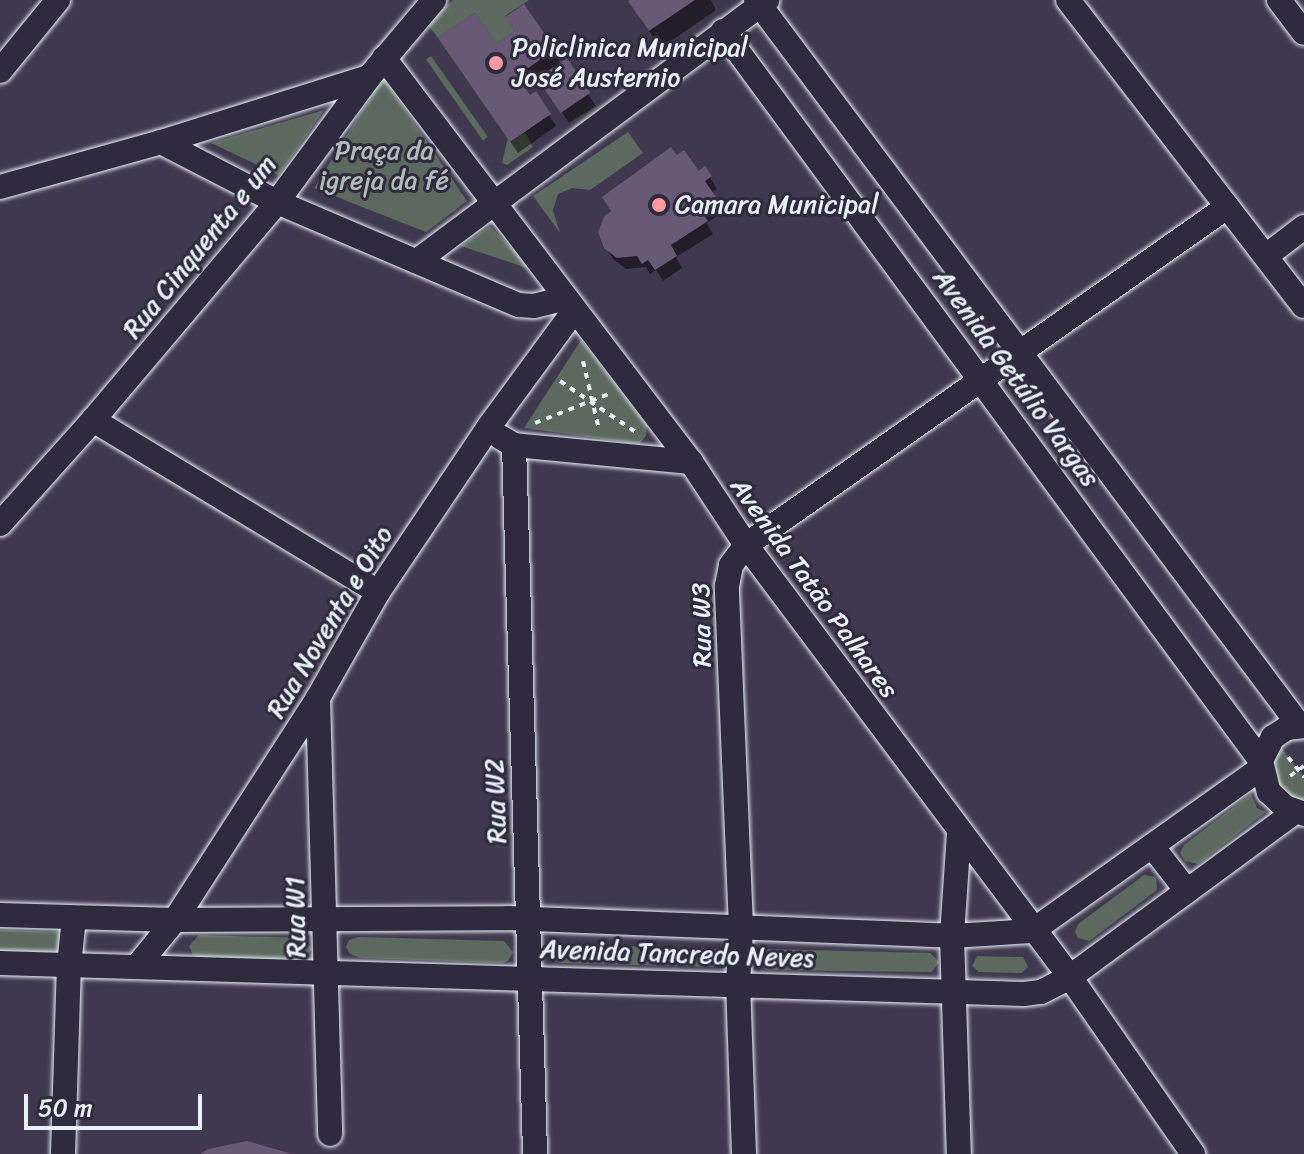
<!DOCTYPE html>
<meta charset="utf-8">
<style>
body{margin:0}
#map{position:relative;width:1304px;height:1154px;overflow:hidden;background:#40384e;font-family:Sriracha,sans-serif}
div>[style]{position:absolute}
[style*='--x']{left:calc(var(--x)*1px);top:calc(var(--y)*1px);width:calc(var(--w)*1px);rotate:calc(var(--a)*1deg)}
.green>*{inset:0;background:#5c695e;transform-origin:0 0}
.shadow>*{inset:0;background:#0007}
.building>*{inset:0;background:#685a76;transform-origin:0 0}
.path>*{height:4px;margin-top:-2px;transform-origin:0;background:repeating-linear-gradient(90deg,#e8f1f8 0 6px,transparent 0 12px)}
.roads{filter:drop-shadow(0 0 2px #e8f1f8) drop-shadow(0 0 2px #e8f1f8)}
.minor>*{height:24px;margin:-12px;padding:0 12px;transform-origin:12px;border-radius:12px;background:#2f2a3d}
.dots>*{width:22px;height:22px;translate:-50% -50%;box-sizing:border-box;border:4px solid #2f2a3d;border-radius:50%}
span{translate:-50% -50%;white-space:nowrap;text-align:center;line-height:1.15;-webkit-text-stroke:6px #2f2a3d;paint-order:stroke}
.poi-label{font-size:26px;color:#e8f1f8}
.left{translate:0 -50%;text-align:left}
.park-label{font-size:26px;color:#b0bbba}
.street-label{font-size:26px;color:#e8f1f8}
.scale{position:absolute;left:24px;top:1094px;width:178px;height:36px;box-sizing:border-box;border:4px solid #e8f1f8;border-top:0;padding-left:10px;font-size:24px;line-height:28px;white-space:nowrap;color:#e8f1f8;-webkit-text-stroke:6px #2f2a3d;paint-order:stroke}
</style>
<div id="map">
<div class="green">
<div style="clip-path:polygon(453px 0,529px 0,505px 16px,515px 31px,496px 44px,475px 13px,438px 38px,428px 25px)"></div>
<div style="left:431px;top:56px;width:99px;height:6px;rotate:55deg"></div>
<div style="clip-path:polygon(383px 77px,467px 201px,426px 232px,314px 188px)"></div>
<div style="clip-path:polygon(324px 110px,279px 175px,211px 143px)"></div>
<div style="clip-path:polygon(525px 132px,533px 147px,507px 165px,502px 163px,508px 138px,511px 142px)"></div>
<div style="clip-path:polygon(628px 132px,643px 153px,590px 190px,572px 188px,558px 194px,553px 210px,560px 233px,533px 196px)"></div>
<div style="clip-path:polygon(490px 226px,533px 270px,461px 246px)"></div>
<div style="clip-path:polygon(581px 340px,647px 426px,646px 436px,639px 444px,524px 428px)"></div>
<div style="clip-path:polygon(1278px 743px,1304px 777px,1304px 805px,1297px 804px,1270px 777px)"></div>
<div style="clip-path:polygon(1251px 794px,1257px 808px,1266px 812px,1198px 864px,1185px 861px,1180px 853px,1184px 845px)"></div>
<div style="clip-path:polygon(1144px 875px,1156px 877px,1157px 890px,1089px 941px,1078px 938px,1075px 932px,1078px 924px)"></div>
<div style="clip-path:polygon(0 930px,57px 932px,62px 937px,62px 947px,55px 954px,0 951px)"></div>
<div style="clip-path:polygon(199px 935px,303px 938px,312px 949px,302px 960px,199px 958px,193px 955px,189px 946px)"></div>
<div style="clip-path:polygon(358px 937px,504px 941px,513px 952px,508px 961px,502px 963px,361px 958px,350px 954px,346px 947px,349px 940px)"></div>
<div style="clip-path:polygon(559px 944px,720px 949px,727px 960px,716px 967px,560px 963px,553px 960px,550px 953px)"></div>
<div style="clip-path:polygon(766px 949px,930px 953px,939px 962px,932px 972px,766px 970px,757px 961px)"></div>
<div style="clip-path:polygon(977px 956px,1023px 957px,1028px 967px,1022px 973px,979px 972px,972px 966px)"></div>
</div>
<div class="shadow">
<div style="clip-path:polygon(634px 0,711px 0,716px 10px,661px 48px,641px 20px)"></div>
<div style="clip-path:polygon(523px 6px,561px 64px,566px 61px,596px 106px,569px 123px,539px 77px,523px 88px,530px 98px,535px 94px,556px 126px,518px 153px,448px 50px,495px 47px,516px 32px)"></div>
<div style="clip-path:polygon(705px 169px,717px 189px,711px 193px,723px 212px,707px 223px,713px 234px,676px 257px,682px 268px,663px 281px,656px 270px,650px 274px,646px 267px,626px 269px,613px 259px,606px 247px)"></div>
</div>
<div class="building">
<div style="clip-path:polygon(695px 0,649px 31px,628px 1px,630px 0)"></div>
<div style="clip-path:polygon(524px 4px,555px 49px,517px 76px,530px 95px,536px 91px,551px 114px,510px 142px,438px 38px,475px 13px,496px 44px,515px 31px,505px 17px)"></div>
<div style="left:567px;top:58px;width:42px;height:36px;rotate:56deg"></div>
<div style="clip-path:polygon(671px 147px,677px 155px,684px 150px,699px 171px,705px 166px,712px 176px,705px 181px,718px 200px,701px 211px,708px 221px,671px 245px,677px 256px,655px 270px,648px 260px,642px 264px,637px 256px,617px 258px,604px 248px,598px 232px,604px 217px,611px 211px,602px 197px)"></div>
<div style="clip-path:polygon(247px 1141px,292px 1154px,200px 1154px,208px 1149px)"></div>
</div>
<div class="path">
<div style="--x:583;--y:361;--w:71;--a:76.9"></div>
<div style="--x:560;--y:381;--w:93;--a:34"></div>
<div style="--x:535;--y:423;--w:79;--a:-21.4"></div>
<div style="--x:1288;--y:757;--w:26;--a:51"></div>
<div style="--x:1290;--y:776;--w:17;--a:-36"></div>
</div>
<div class="roads">
<div class="minor">
<div style="--x:756;--y:0;--w:906;--a:53.17"></div>
<div style="--x:1068;--y:0;--w:386;--a:52.4"></div>
<div style="--x:1279;--y:0;--w:41;--a:52.9"></div>
<div style="--x:723;--y:31;--w:907;--a:53.61"></div>
<div style="--x:384;--y:58;--w:507;--a:52.77"></div>
<div style="--x:691;--y:462;--w:100;--a:56.5"></div>
<div style="--x:746;--y:545;--w:540;--a:53.13"></div>
<div style="--x:1070;--y:977;--w:216;--a:55.2"></div>
<div style="--x:0;--y:71;--w:92;--a:-50.8"></div>
<div style="--x:161;--y:142;--w:131;--a:27.3"></div>
<div style="--x:277;--y:202;--w:263;--a:23.1"></div>
<div style="--x:519;--y:305;--w:15;--a:4"></div>
<div style="--x:534;--y:306;--w:32;--a:-14"></div>
<div style="--x:0;--y:187;--w:167;--a:-15.6"></div>
<div style="--x:161;--y:142;--w:218;--a:-17.4"></div>
<div style="--x:1266;--y:256;--w:48;--a:-37.3"></div>
<div style="--x:417;--y:261;--w:437;--a:-36.7"></div>
<div style="--x:93;--y:420;--w:333;--a:31.1"></div>
<div style="--x:500;--y:437;--w:16;--a:30"></div>
<div style="--x:514;--y:445;--w:178;--a:5.5"></div>
<div style="--x:514;--y:445;--w:709;--a:88.3"></div>
<div style="--x:0;--y:524;--w:140;--a:-48.2"></div>
<div style="--x:93;--y:420;--w:285;--a:-49.8"></div>
<div style="--x:277;--y:202;--w:155;--a:-53.6"></div>
<div style="--x:369;--y:77;--w:101;--a:-49.8"></div>
<div style="--x:318;--y:698;--w:436;--a:88.4"></div>
<div style="--x:1304;--y:726;--w:17;--a:173"></div>
<div style="--x:1287;--y:728;--w:17;--a:147"></div>
<div style="--x:1273;--y:737;--w:27;--a:117"></div>
<div style="--x:1261;--y:761;--w:32;--a:76"></div>
<div style="--x:1269;--y:792;--w:22;--a:43"></div>
<div style="--x:1285;--y:807;--w:20;--a:20"></div>
<div style="--x:959;--y:833;--w:103;--a:93.9"></div>
<div style="--x:952;--y:936;--w:218;--a:88.2"></div>
<div style="--x:1152;--y:846;--w:57;--a:52.1"></div>
<div style="--x:0;--y:915;--w:175;--a:1.6"></div>
<div style="--x:175;--y:920;--w:333;--a:-0.3"></div>
<div style="--x:508;--y:918;--w:444;--a:2.3"></div>
<div style="--x:952;--y:936;--w:80;--a:-3.6"></div>
<div style="--x:1032;--y:931;--w:281;--a:-35.4"></div>
<div style="--x:0;--y:963;--w:1024;--a:1.73"></div>
<div style="--x:1024;--y:994;--w:17;--a:-7"></div>
<div style="--x:1041;--y:992;--w:33;--a:-27"></div>
<div style="--x:1070;--y:977;--w:279;--a:-36.3"></div>
<div style="--x:138;--y:965;--w:58;--a:-50.6"></div>
<div style="--x:175;--y:920;--w:264;--a:-57.2"></div>
<div style="--x:318;--y:698;--w:122;--a:-60.5"></div>
<div style="--x:378;--y:592;--w:197;--a:-56.1"></div>
<div style="--x:488;--y:428;--w:145;--a:-53.7"></div>
<div style="--x:63;--y:1154;--w:189;--a:-88.2"></div>
<div style="--x:69;--y:965;--w:47;--a:-83.9"></div>
<div style="--x:744;--y:1154;--w:169;--a:-92"></div>
<div style="--x:738;--y:985;--w:58;--a:-87"></div>
<div style="--x:741;--y:927;--w:341;--a:-92.4"></div>
<div style="--x:727;--y:586;--w:21;--a:-79"></div>
<div style="--x:731;--y:565;--w:25;--a:-53"></div>
<div style="--x:746;--y:545;--w:588;--a:-35.1"></div>
</div>
</div>
<div class="dots">
<div style="left:496px;top:63px;background:#ff9aa2"></div>
<div style="left:659px;top:205px;background:#ff9aa2"></div>
</div>
<div class="poi-label">
<span class="left" style="left:512px;top:63px">Policlinica Municipal<br>José Austernio</span>
<span class="left" style="left:675px;top:205px">Camara Municipal</span>
</div>
<div class="park-label">
<span style="left:384px;top:166px">Praça da<br>igreja da fé</span>
</div>
<div class="street-label">
<span style="left:200px;top:247px;rotate:-51deg">Rua Cinquenta e um</span>
<span style="left:1016px;top:378px;rotate:54deg">Avenida Getúlio Vargas</span>
<span style="left:814px;top:588px;rotate:54deg">Avenida Tatão Palhares</span>
<span style="left:330px;top:622px;rotate:-59deg">Rua Noventa e Oito</span>
<span style="left:702px;top:625px;rotate:-91deg">Rua W3</span>
<span style="left:496px;top:801px;rotate:-92deg">Rua W2</span>
<span style="left:296px;top:917px;rotate:-91deg">Rua W1</span>
<span style="left:677px;top:954px;rotate:2deg">Avenida Tancredo Neves</span>
</div>
<div class="scale">50 m</div>
</div>
